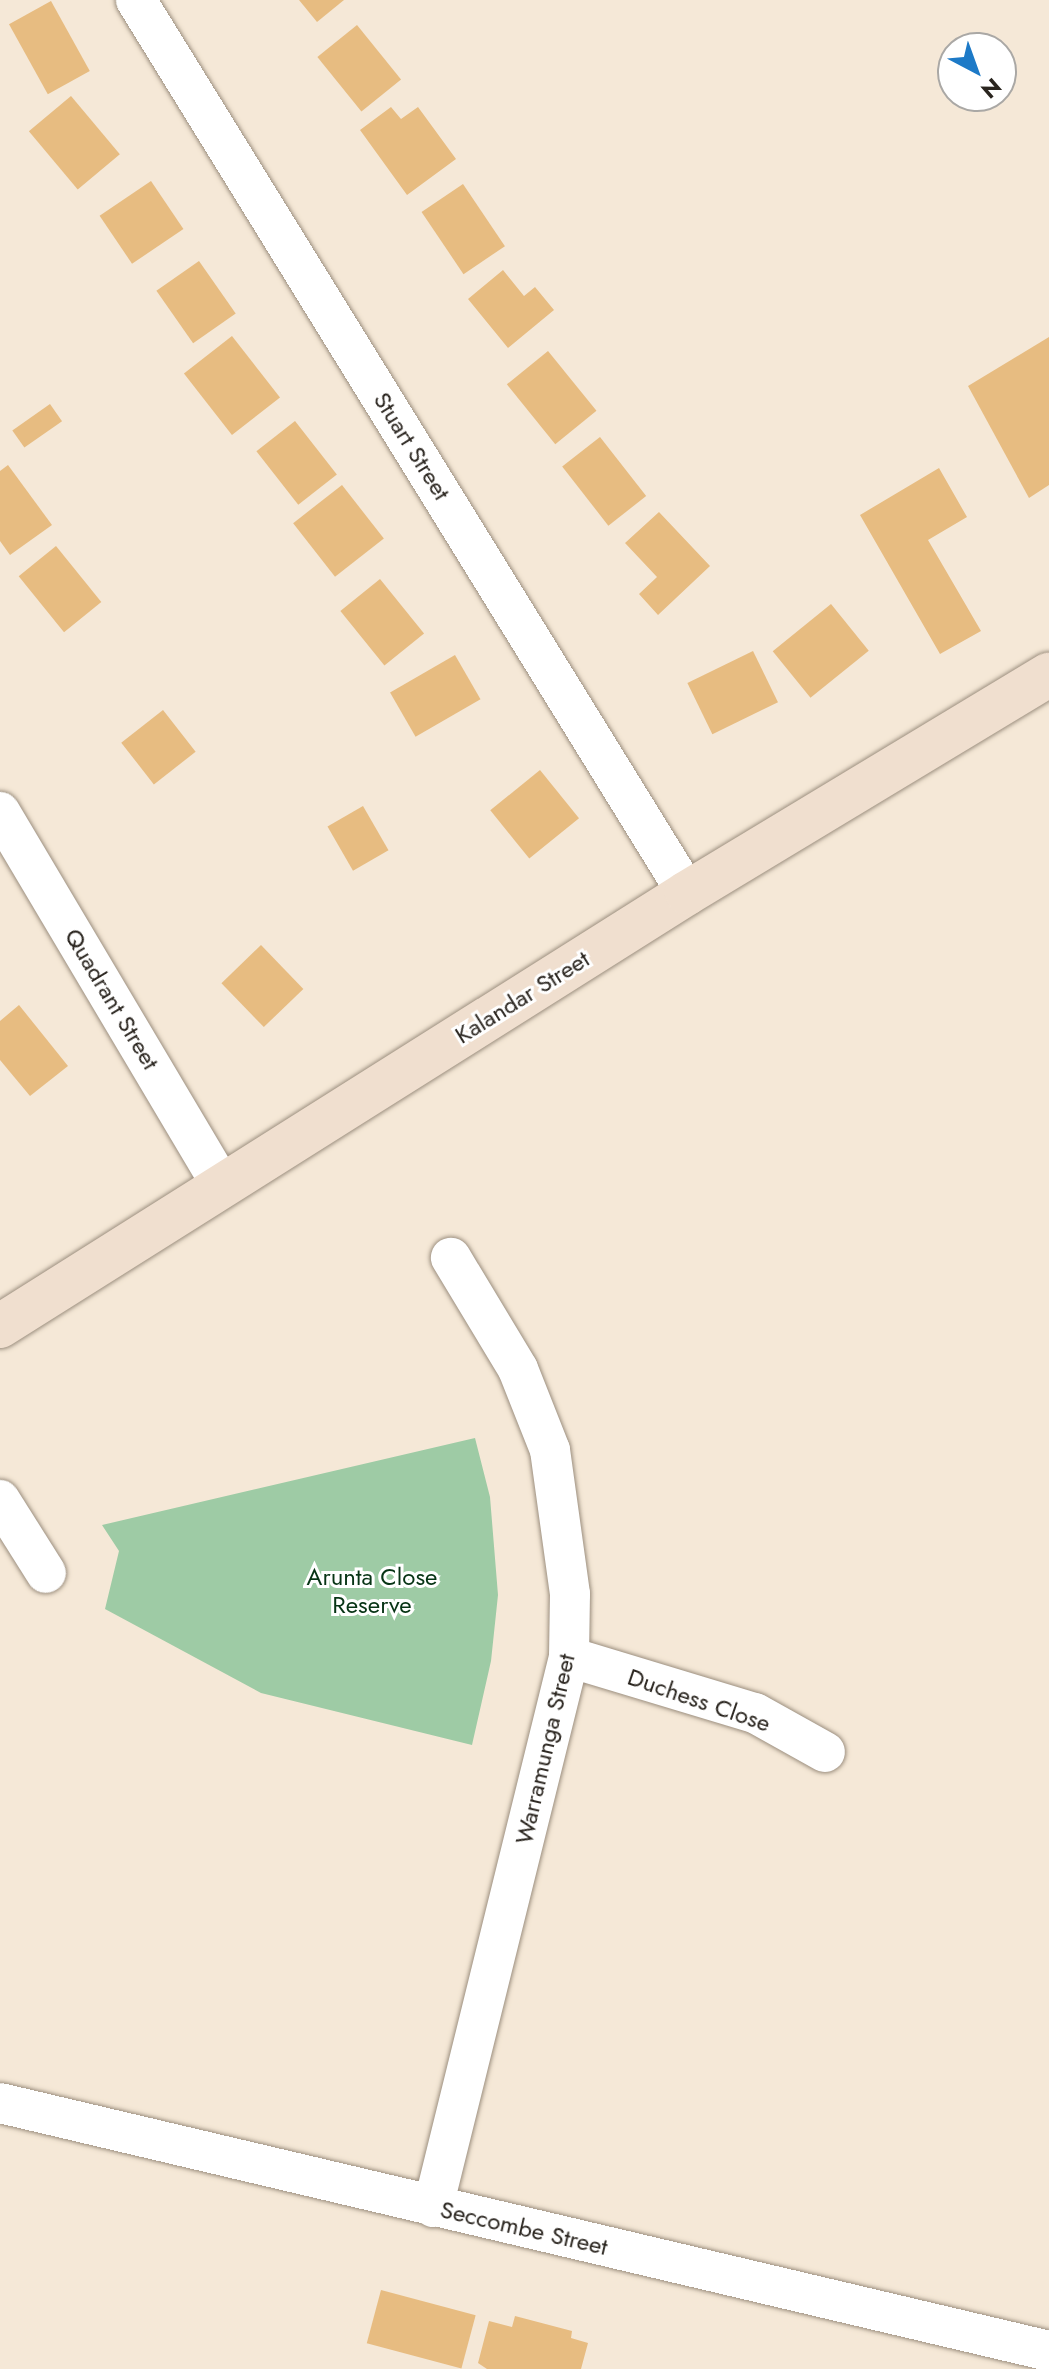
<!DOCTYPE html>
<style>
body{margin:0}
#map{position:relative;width:1049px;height:2369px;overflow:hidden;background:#f5e8d7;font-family:Jost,sans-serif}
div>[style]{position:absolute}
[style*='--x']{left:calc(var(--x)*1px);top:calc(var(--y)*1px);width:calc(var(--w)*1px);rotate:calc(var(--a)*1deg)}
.green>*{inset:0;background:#9ecba5}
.building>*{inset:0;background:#e7bc81;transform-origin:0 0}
.roads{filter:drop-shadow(0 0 2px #9c8f7f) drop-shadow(0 0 2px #9c8f7f)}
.minor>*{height:40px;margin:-20px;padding:0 20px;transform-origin:20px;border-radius:20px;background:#fff}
.secondary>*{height:44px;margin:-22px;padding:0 22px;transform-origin:22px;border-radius:22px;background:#f0dfcf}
span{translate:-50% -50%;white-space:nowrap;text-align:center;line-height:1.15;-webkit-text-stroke:6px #fff;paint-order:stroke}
.street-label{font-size:24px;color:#2a251f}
.park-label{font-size:24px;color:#073415}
.north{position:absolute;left:937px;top:32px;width:80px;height:80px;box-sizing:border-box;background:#fff;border:2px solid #aaa8a5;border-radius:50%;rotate:139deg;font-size:22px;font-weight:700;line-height:32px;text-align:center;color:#2a251f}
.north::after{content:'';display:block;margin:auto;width:28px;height:36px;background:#1d7ac7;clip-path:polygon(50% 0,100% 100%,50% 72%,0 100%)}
</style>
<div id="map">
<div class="green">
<div style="clip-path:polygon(475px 1438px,490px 1497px,498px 1595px,491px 1661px,472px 1745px,261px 1693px,105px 1609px,119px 1551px,102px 1525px)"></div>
</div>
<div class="building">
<div style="clip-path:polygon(299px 0,344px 0,317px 22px)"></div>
<div style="left:51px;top:1px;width:80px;height:48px;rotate:61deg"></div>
<div style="left:357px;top:25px;width:70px;height:51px;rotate:51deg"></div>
<div style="left:71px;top:96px;width:76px;height:55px;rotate:50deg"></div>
<div style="clip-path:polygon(391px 107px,401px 119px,418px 107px,456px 159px,407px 195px,360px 130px)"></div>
<div style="left:151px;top:181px;width:58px;height:62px;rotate:56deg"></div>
<div style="left:463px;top:184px;width:75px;height:50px;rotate:56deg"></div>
<div style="left:199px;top:261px;width:64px;height:52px;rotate:55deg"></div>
<div style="clip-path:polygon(503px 270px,524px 296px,535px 287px,554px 310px,508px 348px,468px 299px)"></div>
<div style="left:232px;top:336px;width:78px;height:61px;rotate:52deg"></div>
<div style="clip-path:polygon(1049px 337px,1049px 485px,1029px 498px,968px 386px)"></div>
<div style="left:548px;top:351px;width:77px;height:53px;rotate:51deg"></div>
<div style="left:50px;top:404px;width:21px;height:46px;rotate:55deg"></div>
<div style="left:295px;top:421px;width:68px;height:49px;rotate:52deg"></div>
<div style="left:600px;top:437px;width:75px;height:48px;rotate:52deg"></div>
<div style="clip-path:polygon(8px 465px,52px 525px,10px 555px,0 541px,0 471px)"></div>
<div style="clip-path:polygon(939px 468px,967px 517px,928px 540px,981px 631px,940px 654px,860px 515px)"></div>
<div style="left:342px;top:485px;width:68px;height:62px;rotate:52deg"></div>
<div style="clip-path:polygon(659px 512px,710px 566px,658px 615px,639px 594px,657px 577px,625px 543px)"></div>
<div style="left:56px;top:546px;width:72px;height:48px;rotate:51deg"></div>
<div style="left:380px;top:579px;width:70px;height:51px;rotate:51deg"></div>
<div style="left:831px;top:604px;width:60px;height:75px;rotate:51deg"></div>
<div style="left:753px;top:651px;width:57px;height:73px;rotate:64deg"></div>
<div style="left:455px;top:655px;width:51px;height:75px;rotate:60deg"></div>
<div style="left:163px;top:710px;width:53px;height:53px;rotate:52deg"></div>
<div style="left:540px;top:770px;width:62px;height:64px;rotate:51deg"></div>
<div style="left:363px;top:806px;width:51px;height:41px;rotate:60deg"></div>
<div style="left:261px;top:945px;width:61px;height:55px;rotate:46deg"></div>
<div style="clip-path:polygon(19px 1005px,68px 1066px,30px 1096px,0 1060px,0 1021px)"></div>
<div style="left:381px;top:2290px;width:98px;height:55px;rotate:15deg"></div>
<div style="clip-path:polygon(515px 2316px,572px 2331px,571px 2338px,588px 2343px,581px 2369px,487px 2369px,478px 2363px,489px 2321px,512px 2327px)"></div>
</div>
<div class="roads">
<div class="minor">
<div style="--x:136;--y:0;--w:1049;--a:58.32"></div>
<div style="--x:0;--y:812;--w:436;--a:59.3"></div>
<div style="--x:0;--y:1500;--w:86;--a:57.8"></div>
<div style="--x:569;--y:1657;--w:194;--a:16.8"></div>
<div style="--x:755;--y:1713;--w:80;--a:29.1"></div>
<div style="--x:0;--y:2103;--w:1078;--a:13.3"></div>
<div style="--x:433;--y:2207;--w:567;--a:-76.11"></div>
<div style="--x:569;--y:1657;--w:63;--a:-89.1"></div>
<div style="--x:570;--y:1594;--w:145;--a:-97.9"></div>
<div style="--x:550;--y:1450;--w:87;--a:-111.6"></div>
<div style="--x:518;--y:1369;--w:130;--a:-121.1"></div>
</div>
<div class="secondary">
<div style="--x:0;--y:1326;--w:812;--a:-32.22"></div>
<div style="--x:687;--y:893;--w:423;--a:-31.1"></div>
</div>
</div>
<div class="street-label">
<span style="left:412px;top:446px;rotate:58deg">Stuart Street</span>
<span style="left:522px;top:997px;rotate:-32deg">Kalandar Street</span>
<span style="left:112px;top:999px;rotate:59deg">Quadrant Street</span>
<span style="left:699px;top:1700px;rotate:19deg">Duchess Close</span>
<span style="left:545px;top:1749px;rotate:-77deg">Warramunga Street</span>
<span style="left:524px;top:2228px;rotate:13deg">Seccombe Street</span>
</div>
<div class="park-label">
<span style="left:372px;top:1591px">Arunta Close<br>Reserve</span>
</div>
<div class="north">N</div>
</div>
